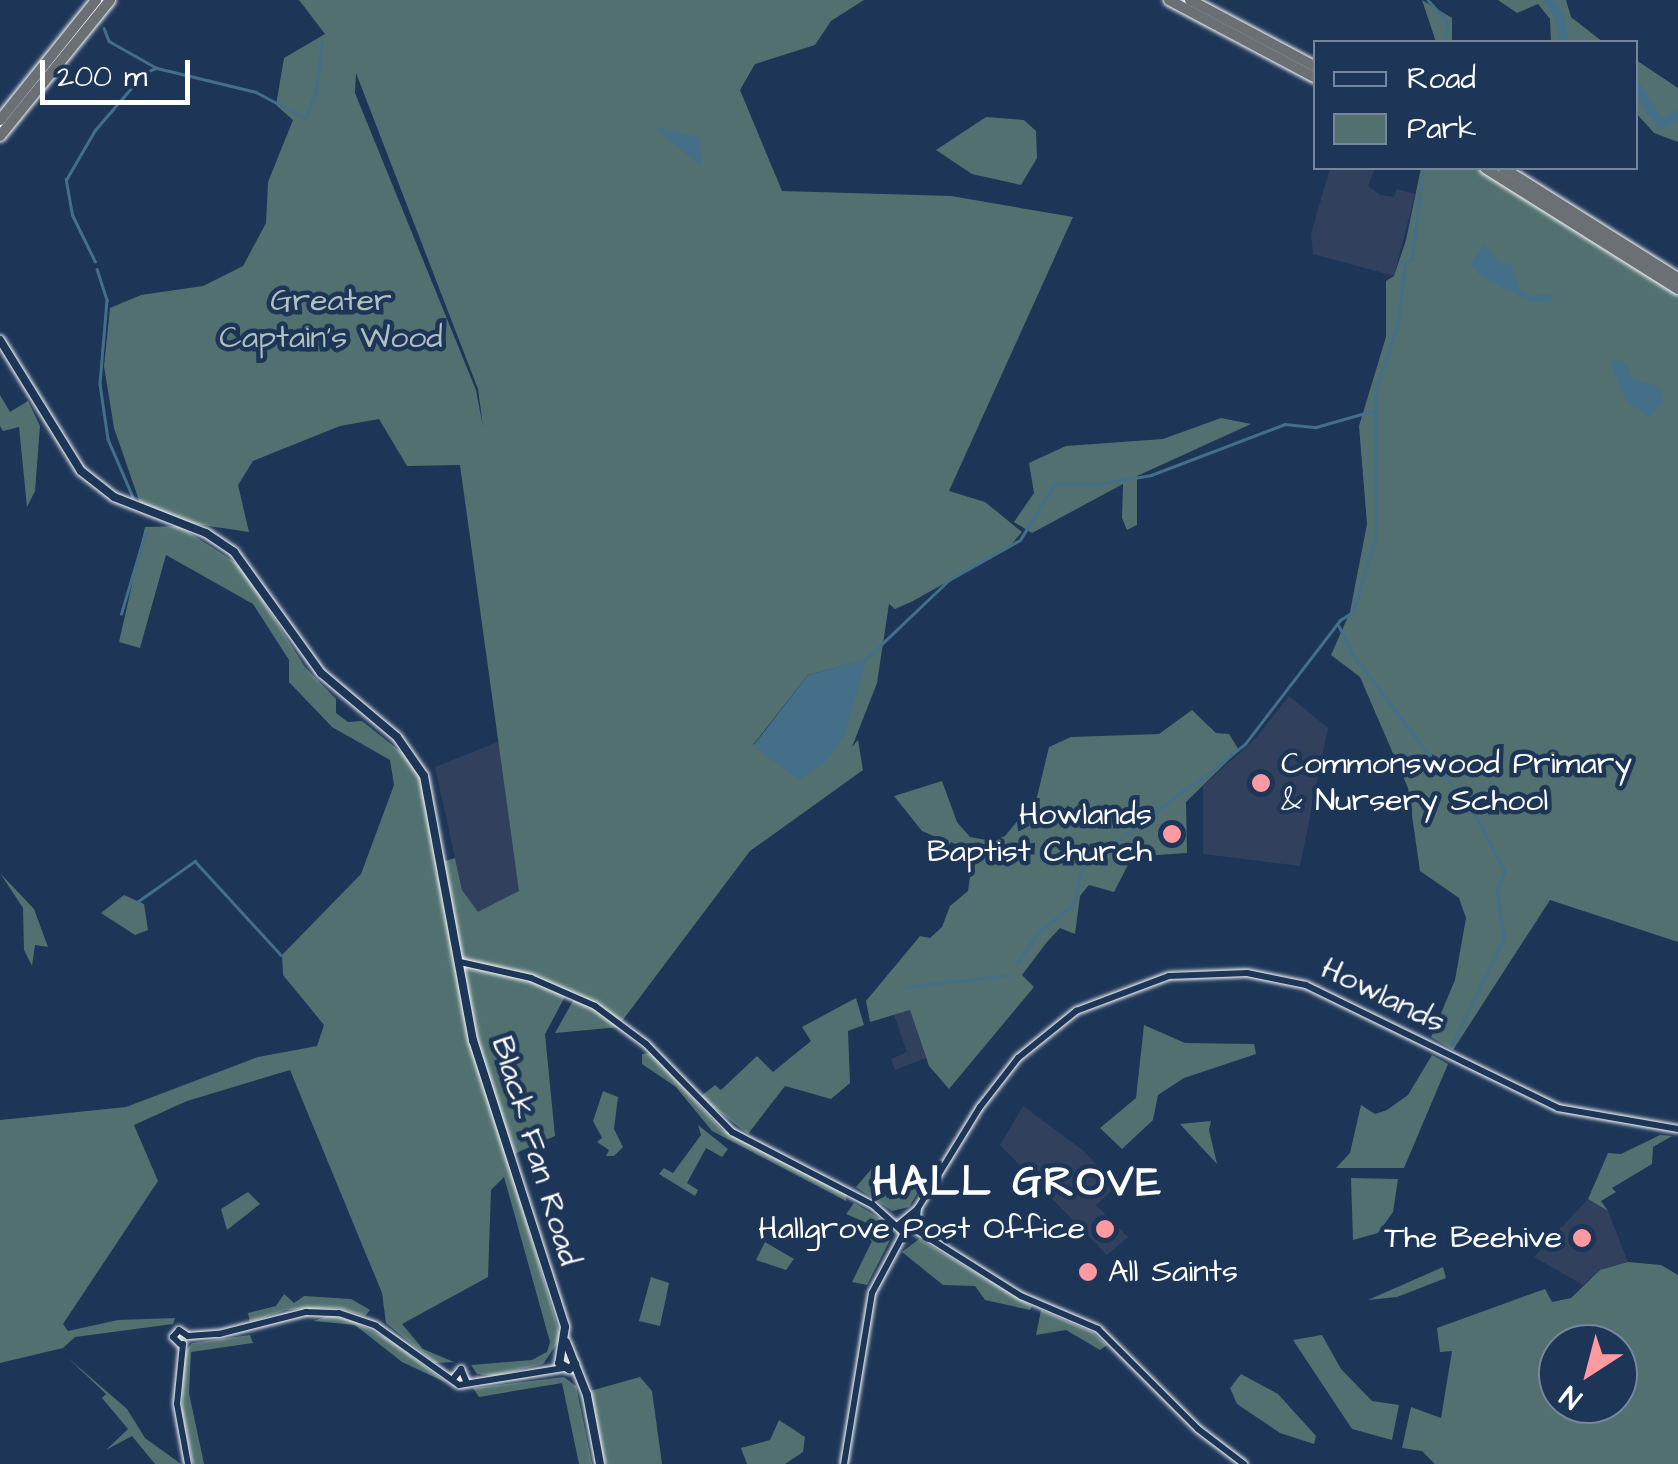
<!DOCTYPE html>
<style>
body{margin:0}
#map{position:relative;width:1678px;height:1464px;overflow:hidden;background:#1d3557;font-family:"Architects Daughter",sans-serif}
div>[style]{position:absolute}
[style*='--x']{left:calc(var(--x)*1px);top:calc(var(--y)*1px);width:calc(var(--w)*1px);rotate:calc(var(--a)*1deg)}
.built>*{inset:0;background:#31405d}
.green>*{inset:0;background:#527070}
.water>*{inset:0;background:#436f89}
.stream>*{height:2.5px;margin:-1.25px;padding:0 1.25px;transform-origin:1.25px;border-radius:1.25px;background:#436f89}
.river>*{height:9px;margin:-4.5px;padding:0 4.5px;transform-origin:4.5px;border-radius:4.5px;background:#436f89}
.roads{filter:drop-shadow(0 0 2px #fff) drop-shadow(0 0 2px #fff)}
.tertiary>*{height:6px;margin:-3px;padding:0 3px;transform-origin:3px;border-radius:3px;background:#1d3557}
.secondary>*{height:8px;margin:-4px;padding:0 4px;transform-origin:4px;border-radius:4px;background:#1d3557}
.trunk>*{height:10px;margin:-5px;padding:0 5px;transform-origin:5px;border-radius:5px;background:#6a7074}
.dots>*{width:28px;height:28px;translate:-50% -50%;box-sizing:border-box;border:5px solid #1d3557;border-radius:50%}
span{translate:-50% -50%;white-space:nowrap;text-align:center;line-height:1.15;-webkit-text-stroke:9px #1d3557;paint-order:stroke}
.park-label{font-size:32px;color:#b1bfbf}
.poi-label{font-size:32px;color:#fff}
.left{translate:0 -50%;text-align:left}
.right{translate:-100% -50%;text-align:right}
.street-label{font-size:32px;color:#fff}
.district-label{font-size:42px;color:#fff;font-weight:700;letter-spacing:2.5px}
.legend{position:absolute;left:1313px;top:40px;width:325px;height:130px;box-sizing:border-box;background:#1d3557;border:2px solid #77869a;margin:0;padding:12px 18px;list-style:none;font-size:30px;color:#fff}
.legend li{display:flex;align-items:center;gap:20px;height:50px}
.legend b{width:50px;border:2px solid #77869a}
.north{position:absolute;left:1538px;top:1324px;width:100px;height:100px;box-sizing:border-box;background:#1d3557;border:2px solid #77869a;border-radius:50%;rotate:216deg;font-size:28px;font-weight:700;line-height:40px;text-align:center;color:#fff}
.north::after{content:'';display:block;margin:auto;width:35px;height:45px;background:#ff9aa2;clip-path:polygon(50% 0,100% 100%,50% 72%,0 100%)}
.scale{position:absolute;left:40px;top:60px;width:150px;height:45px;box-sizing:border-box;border:5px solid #fff;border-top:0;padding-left:12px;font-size:30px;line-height:35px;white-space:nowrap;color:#fff;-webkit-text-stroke:8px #1d3557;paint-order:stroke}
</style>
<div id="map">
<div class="built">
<div style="clip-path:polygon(1330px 168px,1375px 168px,1368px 186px,1380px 195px,1394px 197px,1397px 189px,1415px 194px,1394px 276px,1313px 254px,1311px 234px)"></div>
<div style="clip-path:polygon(1289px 696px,1328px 728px,1300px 866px,1203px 854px,1203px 786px,1256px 738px)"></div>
<div style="clip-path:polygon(500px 741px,520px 891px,478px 913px,462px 890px,435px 767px)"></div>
<div style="clip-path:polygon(910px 1010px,926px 1058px,895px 1070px,891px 1059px,907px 1052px,894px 1015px)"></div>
<div style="clip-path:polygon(1023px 1106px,1085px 1152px,1116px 1187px,1096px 1205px,1128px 1237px,1107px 1255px,1000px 1145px)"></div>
<div style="clip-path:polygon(1588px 1199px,1608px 1211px,1628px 1262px,1600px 1270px,1583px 1285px,1534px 1257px)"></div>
</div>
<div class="green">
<div style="clip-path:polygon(evenodd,299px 0,864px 0,831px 21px,815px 45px,755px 64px,740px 90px,782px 191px,951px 196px,1073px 217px,949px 491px,985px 502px,1022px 532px,1009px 547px,913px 601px,895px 609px,889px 604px,877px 683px,852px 747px,858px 740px,863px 770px,750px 851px,622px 1021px,568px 991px,545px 1034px,555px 1136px,516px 1153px,511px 1171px,561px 1338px,543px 1364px,494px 1376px,477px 1374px,471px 1365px,532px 1360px,547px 1352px,550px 1342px,504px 1177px,491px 1190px,488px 1277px,402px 1324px,423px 1349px,454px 1362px,435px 1363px,386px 1323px,382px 1293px,290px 1070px,187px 1101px,134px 1125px,158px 1181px,63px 1324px,68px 1331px,118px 1320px,175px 1318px,173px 1324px,75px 1337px,63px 1348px,0 1363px,0 1120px,126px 1107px,258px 1057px,317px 1046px,324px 1025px,283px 975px,282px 955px,361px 874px,394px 785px,390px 760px,332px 727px,289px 682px,289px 660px,253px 604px,166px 555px,140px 648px,119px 642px,145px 527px,179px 526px,241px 566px,305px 667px,336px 699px,336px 713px,348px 722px,362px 721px,401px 752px,407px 749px,424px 776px,445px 861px,455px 858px,462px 890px,478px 912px,519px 891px,460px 465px,407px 466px,379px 419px,340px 426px,253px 461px,238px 485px,249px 532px,189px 523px,141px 506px,114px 428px,104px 366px,110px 308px,141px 295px,203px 286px,243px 266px,266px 223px,268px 182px,293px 120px,276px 105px,284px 58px,325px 34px,299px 0,356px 73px,478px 389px,483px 427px,476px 390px,355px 93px,356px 73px,299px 0,865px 660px,852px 697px,753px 745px,808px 675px,865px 660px)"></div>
<div style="clip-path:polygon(1422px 0,1452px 18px,1452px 42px,1436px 42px)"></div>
<div style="clip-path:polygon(1498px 0,1566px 0,1571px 17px,1603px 42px,1551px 42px,1550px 19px,1538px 4px,1517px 13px)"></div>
<div style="clip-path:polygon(1636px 60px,1678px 88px,1678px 142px,1654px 133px,1636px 113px)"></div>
<div style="clip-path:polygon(986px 117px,1024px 120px,1036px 131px,1037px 158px,1021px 185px,972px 174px,936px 150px)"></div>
<div style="clip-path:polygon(1421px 168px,1478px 168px,1678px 293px,1678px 942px,1550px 900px,1453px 1050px,1431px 1037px,1455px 980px,1466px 918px,1459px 898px,1420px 871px,1408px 788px,1360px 677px,1331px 655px,1350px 612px,1367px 524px,1359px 426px,1386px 337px,1386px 281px,1394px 276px,1406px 240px)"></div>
<div style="clip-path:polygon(0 395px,10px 412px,28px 401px,40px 426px,35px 491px,27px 507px,19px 427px,3px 431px,0 426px)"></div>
<div style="clip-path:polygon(1221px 418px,1251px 424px,1137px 476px,1137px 525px,1127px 530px,1122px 518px,1123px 484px,1032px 533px,1014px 522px,1034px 493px,1029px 463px,1066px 446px,1163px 439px)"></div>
<div style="clip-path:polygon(1192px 710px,1216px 733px,1229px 734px,1239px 750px,1186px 802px,1187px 853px,1142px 856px,1128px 865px,1114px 892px,1089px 885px,1080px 896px,1075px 934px,1060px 928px,1047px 942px,1022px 975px,1034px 987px,949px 1089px,929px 1066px,910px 1010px,870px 1022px,866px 1001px,920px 936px,930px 938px,942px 927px,950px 906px,968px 891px,971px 870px,959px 846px,951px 842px,944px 855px,938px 838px,922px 831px,894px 796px,942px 781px,957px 822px,970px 837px,992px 841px,1005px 836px,1037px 797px,1049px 747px,1071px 737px,1159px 734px)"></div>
<div style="clip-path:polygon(0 873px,34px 909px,48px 947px,35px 945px,32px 966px,24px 950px,23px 908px)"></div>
<div style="clip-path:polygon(124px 895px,144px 904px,148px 930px,135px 935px,101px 913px)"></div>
<div style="clip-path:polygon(856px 998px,864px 1025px,848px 1031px,850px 1083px,831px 1099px,785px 1086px,748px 1134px,700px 1097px,715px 1085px,721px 1090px,757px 1056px,773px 1072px,811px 1041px,802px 1027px)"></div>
<div style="clip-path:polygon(574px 999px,594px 1009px,620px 1027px,555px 1033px)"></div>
<div style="clip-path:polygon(1144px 1025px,1185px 1043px,1254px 1044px,1256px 1054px,1184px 1078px,1158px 1095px,1153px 1120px,1122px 1149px,1100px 1128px,1136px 1098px)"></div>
<div style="clip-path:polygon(651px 1053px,721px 1129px,847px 1193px,846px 1201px,712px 1131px,676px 1087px,642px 1064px,642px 1054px)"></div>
<div style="clip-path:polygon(1432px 1055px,1448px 1064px,1404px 1168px,1336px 1168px,1350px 1153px,1361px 1105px,1375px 1114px,1387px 1110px,1408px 1095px)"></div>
<div style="clip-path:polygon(603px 1091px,618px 1097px,614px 1129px,623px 1147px,614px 1156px,606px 1156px,609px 1150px,597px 1142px,602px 1138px,593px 1121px)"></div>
<div style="clip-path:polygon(1211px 1121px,1209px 1130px,1217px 1164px,1180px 1124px)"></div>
<div style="clip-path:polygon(698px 1125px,728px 1149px,722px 1157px,706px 1148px,687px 1183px,698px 1190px,695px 1196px,659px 1174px,664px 1168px,673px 1173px,701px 1135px)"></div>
<div style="clip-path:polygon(1660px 1135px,1672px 1136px,1653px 1147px,1652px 1164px,1612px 1188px,1616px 1192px,1601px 1201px,1608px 1211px,1588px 1199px,1608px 1153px,1621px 1154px)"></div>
<div style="clip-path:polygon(873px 1167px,887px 1198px,921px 1187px,909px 1207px,892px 1211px,856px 1187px)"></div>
<div style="clip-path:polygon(1351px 1178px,1398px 1179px,1393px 1212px,1378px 1233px,1353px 1240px)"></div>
<div style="clip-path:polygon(248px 1192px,260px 1204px,227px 1230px,221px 1209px)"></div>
<div style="clip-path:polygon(854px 1203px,888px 1223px,892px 1236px,867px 1285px,852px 1282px,872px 1241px,862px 1234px,869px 1224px,846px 1214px)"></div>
<div style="clip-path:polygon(919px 1239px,1032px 1306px,1030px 1310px,985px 1300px,975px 1286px,943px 1285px,902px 1252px)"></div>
<div style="clip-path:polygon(765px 1242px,794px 1259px,786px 1270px,756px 1260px)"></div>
<div style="clip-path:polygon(evenodd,1628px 1262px,1661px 1265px,1678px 1275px,1678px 1464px,1435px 1464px,1422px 1451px,1402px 1448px,1411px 1407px,1441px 1418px,1452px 1351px,1440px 1352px,1437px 1328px,1545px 1289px,1552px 1302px,1571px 1298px,1600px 1270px,1628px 1262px,1618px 1344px,1618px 1404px,1558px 1404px,1558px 1344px,1618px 1344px)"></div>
<div style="clip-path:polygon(1443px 1267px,1446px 1278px,1397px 1297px,1368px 1300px)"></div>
<div style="clip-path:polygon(651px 1277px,669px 1283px,660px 1326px,639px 1321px)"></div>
<div style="clip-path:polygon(284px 1294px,294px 1303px,304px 1296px,351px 1299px,370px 1310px,365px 1316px,338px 1308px,286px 1310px,250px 1322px,248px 1313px,276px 1306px)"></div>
<div style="clip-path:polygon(1041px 1310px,1092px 1332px,1107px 1345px,1100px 1350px,1066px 1330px,1036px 1335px)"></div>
<div style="clip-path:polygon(330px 1315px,353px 1321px,388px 1339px,447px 1383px,402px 1362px,355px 1325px,314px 1321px)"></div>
<div style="clip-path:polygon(250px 1335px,253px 1343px,191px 1352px,189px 1393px,204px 1464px,193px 1464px,182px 1412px,184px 1353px,192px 1343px)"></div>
<div style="clip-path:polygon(1322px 1335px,1341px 1369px,1372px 1401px,1399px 1405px,1392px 1440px,1352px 1429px,1293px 1340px)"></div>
<div style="clip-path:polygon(67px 1357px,127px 1409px,145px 1438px,181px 1464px,155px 1464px,132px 1436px,106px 1450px,128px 1429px,102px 1398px,106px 1394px)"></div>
<div style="clip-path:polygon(1241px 1374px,1278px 1394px,1316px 1436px,1314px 1444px,1280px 1433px,1237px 1404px,1230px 1388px)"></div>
<div style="clip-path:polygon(564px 1377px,576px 1386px,592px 1464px,579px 1464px,562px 1383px,479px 1397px,473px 1388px)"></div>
<div style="clip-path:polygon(640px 1377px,652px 1391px,662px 1464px,605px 1464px,590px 1391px)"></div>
<div style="clip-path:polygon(779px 1420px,805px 1437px,803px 1452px,785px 1464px,747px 1464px,741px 1448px,770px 1440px)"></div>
</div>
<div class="water">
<div style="clip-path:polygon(653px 126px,700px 138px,701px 166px)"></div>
<div style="clip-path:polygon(1484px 243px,1501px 263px,1511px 264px,1519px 288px,1529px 296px,1551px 294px,1551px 301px,1531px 302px,1479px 275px,1471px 264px)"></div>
<div style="clip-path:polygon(1616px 359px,1627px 364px,1630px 378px,1661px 388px,1663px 403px,1649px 417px,1627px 402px,1611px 363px)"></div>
<div style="clip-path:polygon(866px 659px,845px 735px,825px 762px,799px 780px,753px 746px,808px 675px)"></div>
</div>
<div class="stream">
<div style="--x:1428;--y:0;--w:30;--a:48"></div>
<div style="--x:1448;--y:22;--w:20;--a:99"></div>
<div style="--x:104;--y:28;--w:14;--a:69"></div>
<div style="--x:109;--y:41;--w:55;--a:29.4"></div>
<div style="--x:157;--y:68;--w:13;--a:157"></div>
<div style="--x:157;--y:68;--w:102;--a:13.6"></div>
<div style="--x:256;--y:92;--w:55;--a:28"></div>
<div style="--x:305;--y:118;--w:28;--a:-67"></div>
<div style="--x:316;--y:92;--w:52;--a:-83.4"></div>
<div style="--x:95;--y:262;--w:52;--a:-116.1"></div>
<div style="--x:72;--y:215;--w:36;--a:-100"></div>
<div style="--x:66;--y:180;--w:58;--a:-59.9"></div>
<div style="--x:95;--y:130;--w:67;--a:-49.2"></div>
<div style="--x:97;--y:269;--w:33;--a:72"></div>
<div style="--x:107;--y:300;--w:84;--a:94.8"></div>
<div style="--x:100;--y:384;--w:56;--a:81.7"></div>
<div style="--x:108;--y:439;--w:63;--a:66.7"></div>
<div style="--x:121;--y:614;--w:84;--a:-73.5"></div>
<div style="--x:1339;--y:626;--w:30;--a:64"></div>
<div style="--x:1352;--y:653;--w:211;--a:52.9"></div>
<div style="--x:1479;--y:821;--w:57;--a:63"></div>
<div style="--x:1505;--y:872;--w:20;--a:114"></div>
<div style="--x:1497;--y:890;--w:49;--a:81.7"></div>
<div style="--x:1504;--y:938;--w:120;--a:115.7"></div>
<div style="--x:866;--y:659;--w:115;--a:-43.6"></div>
<div style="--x:949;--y:580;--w:81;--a:-29.4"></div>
<div style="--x:1020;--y:540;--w:67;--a:-58.4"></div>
<div style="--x:1055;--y:483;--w:43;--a:1.3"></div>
<div style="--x:1098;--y:484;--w:54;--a:-9.6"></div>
<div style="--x:1151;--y:475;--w:143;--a:-20.8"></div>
<div style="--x:1285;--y:424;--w:31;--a:6"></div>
<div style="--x:1316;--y:427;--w:58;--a:-15.9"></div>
<div style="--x:1195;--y:784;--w:64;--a:-38.7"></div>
<div style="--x:1245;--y:744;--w:156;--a:-52.5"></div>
<div style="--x:1340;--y:620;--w:15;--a:-32"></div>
<div style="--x:1353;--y:612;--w:79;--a:-73.2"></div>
<div style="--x:1376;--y:536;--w:142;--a:-90.4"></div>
<div style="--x:1375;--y:394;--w:75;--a:-72.1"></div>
<div style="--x:1398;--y:323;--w:60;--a:-83.3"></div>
<div style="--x:1405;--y:263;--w:8;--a:-30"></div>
<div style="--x:1412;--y:259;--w:92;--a:-83.1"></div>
<div style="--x:137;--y:902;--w:71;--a:-35.3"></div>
<div style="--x:195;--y:861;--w:127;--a:47.5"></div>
<div style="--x:1016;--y:965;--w:40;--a:-56"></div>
<div style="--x:1038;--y:932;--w:44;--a:-37.6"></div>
<div style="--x:1073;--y:905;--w:38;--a:-76"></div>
<div style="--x:1082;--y:868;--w:138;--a:-37.4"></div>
<div style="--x:906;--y:987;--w:104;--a:-6.6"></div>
</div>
<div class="river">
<div style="--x:1548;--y:0;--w:19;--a:54"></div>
<div style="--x:1559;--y:15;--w:27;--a:80"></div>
<div style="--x:1636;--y:86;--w:45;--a:57.7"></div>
<div style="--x:1660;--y:124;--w:21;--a:-29"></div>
</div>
<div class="roads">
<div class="tertiary">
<div style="--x:460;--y:962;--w:73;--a:12.7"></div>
<div style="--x:531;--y:978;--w:70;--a:23.6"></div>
<div style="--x:595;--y:1006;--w:64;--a:36.7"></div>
<div style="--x:646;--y:1044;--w:123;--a:45.7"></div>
<div style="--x:732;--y:1132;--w:159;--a:27.4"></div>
<div style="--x:873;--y:1205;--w:42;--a:42.1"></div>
<div style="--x:898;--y:1225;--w:25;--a:-40"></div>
<div style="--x:916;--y:1230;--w:22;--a:-85"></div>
<div style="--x:918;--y:1208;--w:119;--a:-58.5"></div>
<div style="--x:980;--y:1107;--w:62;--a:-52.2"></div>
<div style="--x:1018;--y:1058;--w:75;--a:-39"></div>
<div style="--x:1076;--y:1011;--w:99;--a:-20.6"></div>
<div style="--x:1169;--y:976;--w:78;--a:-2.2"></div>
<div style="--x:1247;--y:973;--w:60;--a:11.5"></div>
<div style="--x:1306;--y:985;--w:280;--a:26"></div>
<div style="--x:1558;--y:1108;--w:122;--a:9.9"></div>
<div style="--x:916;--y:1230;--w:124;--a:32.2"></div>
<div style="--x:1021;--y:1296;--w:84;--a:23.2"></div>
<div style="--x:1098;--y:1329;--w:141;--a:45"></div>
<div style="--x:1198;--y:1429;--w:58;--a:37.3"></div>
<div style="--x:180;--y:1344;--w:10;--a:-135"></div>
<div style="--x:173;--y:1337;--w:9;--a:-49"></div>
<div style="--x:179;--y:1330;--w:11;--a:34"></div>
<div style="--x:188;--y:1336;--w:31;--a:-4"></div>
<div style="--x:219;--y:1334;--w:90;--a:-14.2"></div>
<div style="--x:306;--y:1312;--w:33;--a:2"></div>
<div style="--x:339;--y:1313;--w:39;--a:19"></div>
<div style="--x:376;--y:1326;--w:102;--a:35.4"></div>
<div style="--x:459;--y:1385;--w:106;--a:-9.2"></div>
<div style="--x:183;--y:1344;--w:60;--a:95.7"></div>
<div style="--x:177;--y:1404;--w:61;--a:79.6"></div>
<div style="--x:453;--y:1379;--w:13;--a:-51"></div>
<div style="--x:461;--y:1369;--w:13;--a:67"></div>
<div style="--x:844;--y:1464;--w:173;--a:-80.7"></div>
<div style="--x:872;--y:1293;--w:68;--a:-61.9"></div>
</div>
<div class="secondary">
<div style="--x:0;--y:340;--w:154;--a:58.3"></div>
<div style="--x:81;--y:471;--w:42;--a:38.2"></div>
<div style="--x:114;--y:497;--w:99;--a:21.4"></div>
<div style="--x:206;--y:533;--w:34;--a:34"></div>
<div style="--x:234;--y:552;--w:149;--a:54.3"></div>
<div style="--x:321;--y:673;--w:99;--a:40.1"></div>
<div style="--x:397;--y:737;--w:47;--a:55.3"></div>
<div style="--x:424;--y:776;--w:269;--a:79.5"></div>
<div style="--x:473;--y:1040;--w:301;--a:72.2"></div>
<div style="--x:565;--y:1327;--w:36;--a:99"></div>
<div style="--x:559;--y:1363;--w:12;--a:31"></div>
<div style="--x:569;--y:1369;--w:8;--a:-40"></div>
<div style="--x:566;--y:1342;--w:57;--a:68.4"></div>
<div style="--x:587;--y:1395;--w:70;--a:79.3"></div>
</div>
<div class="trunk">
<div style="--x:1169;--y:0;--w:166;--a:28"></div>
<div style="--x:1190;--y:0;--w:143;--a:28"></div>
<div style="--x:0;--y:120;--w:154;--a:-51.3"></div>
<div style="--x:0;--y:136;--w:175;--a:-51"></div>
<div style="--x:1485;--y:168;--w:228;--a:32.1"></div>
<div style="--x:1503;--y:168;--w:207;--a:32.2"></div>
</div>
</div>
<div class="dots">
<div style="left:1261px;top:783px;background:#ff9aa2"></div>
<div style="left:1172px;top:834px;background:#ff9aa2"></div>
<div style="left:1105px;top:1229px;background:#ff9aa2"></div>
<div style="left:1582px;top:1238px;background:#ff9aa2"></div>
<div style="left:1088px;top:1272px;background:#ff9aa2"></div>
</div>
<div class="park-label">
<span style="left:331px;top:320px">Greater<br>Captain's Wood</span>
</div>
<div class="poi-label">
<span class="left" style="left:1281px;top:783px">Commonswood Primary<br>&amp; Nursery School</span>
<span class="right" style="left:1152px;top:834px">Howlands<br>Baptist Church</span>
<span class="right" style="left:1085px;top:1229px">Hallgrove Post Office</span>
<span class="right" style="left:1562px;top:1238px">The Beehive</span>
<span class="left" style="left:1108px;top:1272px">All Saints</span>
</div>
<div class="street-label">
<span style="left:1383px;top:996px;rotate:26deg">Howlands</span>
<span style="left:535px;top:1151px;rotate:73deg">Black Fan Road</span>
</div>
<div class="district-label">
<span style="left:1018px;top:1183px">HALL GROVE</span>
</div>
<ul class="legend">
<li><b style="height:12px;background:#1d3557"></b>Road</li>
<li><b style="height:28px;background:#527070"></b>Park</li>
</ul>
<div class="north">N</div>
<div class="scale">200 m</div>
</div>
